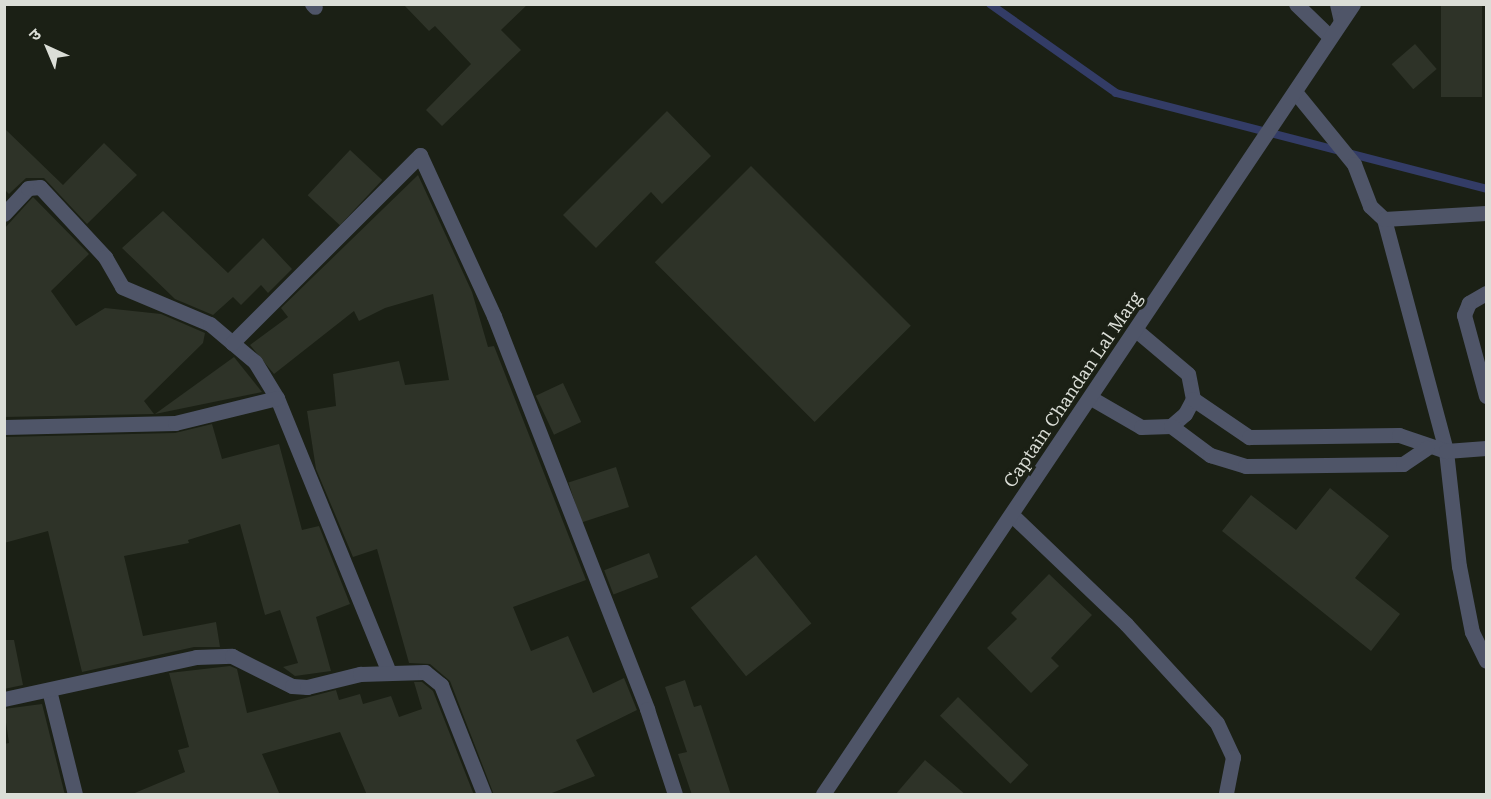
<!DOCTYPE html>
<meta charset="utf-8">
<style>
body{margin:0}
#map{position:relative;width:1491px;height:799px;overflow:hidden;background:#1b2015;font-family:"Roboto Serif","Noto Sans Devanagari",serif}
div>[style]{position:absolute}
.stream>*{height:8px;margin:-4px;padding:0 4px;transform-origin:4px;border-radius:4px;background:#333c66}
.building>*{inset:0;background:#2e3328;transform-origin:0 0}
.minor>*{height:15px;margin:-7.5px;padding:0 7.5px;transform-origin:7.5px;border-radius:7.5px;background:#4f5568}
.tertiary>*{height:15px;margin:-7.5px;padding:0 7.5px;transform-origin:7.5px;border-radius:7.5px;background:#4f5568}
span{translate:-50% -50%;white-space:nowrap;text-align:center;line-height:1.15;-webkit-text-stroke:6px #1b2015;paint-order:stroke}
.street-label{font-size:18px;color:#dbded7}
.frame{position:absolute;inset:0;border:6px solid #dbded7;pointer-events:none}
.north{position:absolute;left:18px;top:18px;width:60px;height:60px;-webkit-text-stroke:4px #1b2015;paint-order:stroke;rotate:316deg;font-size:16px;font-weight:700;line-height:24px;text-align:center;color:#dbded7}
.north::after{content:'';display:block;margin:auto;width:21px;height:27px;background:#dbded7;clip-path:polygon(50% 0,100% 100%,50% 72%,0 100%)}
</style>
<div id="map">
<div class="stream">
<i style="left:990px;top:4px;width:154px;rotate:35.2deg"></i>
<i style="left:1116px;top:93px;width:382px;rotate:14.5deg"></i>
</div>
<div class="building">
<i style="clip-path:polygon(403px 4px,528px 4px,501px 30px,521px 50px,442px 126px,426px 110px,471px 64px,435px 26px,429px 31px)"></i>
<i style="left:1441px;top:4px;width:41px;height:93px"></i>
<i style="left:1415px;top:44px;width:33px;height:31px;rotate:49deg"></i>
<i style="clip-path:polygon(667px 111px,711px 156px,662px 204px,651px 192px,596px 248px,563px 215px)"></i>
<i style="clip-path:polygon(4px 128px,63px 185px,104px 143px,137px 175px,87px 224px,44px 178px,26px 178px,9px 194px,4px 189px)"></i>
<i style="left:350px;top:150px;width:44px;height:62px;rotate:43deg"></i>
<i style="left:751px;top:166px;width:226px;height:136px;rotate:45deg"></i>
<i style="clip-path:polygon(418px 175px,472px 292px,488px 347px,494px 346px,586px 580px,513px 607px,531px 651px,568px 636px,593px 693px,624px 678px,637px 710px,576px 740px,595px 776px,547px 795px,494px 795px,450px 681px,430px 664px,409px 663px,377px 549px,353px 557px,316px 469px,307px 411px,336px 406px,333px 374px,399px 361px,405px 385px,449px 380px,433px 294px,385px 308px,359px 321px,354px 311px,274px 374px,250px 345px,288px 317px,281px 308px)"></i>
<i style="clip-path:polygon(33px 197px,89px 254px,51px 291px,76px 326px,105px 308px,161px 314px,205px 333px,203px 343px,144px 401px,154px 414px,4px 417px,4px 229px)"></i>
<i style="clip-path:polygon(163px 211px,228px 273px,263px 238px,292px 269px,268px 293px,261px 285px,241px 305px,233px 297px,213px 315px,175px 299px,122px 248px)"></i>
<i style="clip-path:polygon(234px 357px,262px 392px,155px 414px)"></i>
<i style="left:563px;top:383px;width:43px;height:30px;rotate:65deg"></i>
<i style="clip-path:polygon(212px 424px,222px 459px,279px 444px,302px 530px,319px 526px,350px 604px,316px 617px,331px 671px,295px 676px,283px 667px,298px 663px,280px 610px,265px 615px,240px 524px,188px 540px,189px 543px,124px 556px,143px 636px,216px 622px,220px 647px,194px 647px,82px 672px,48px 531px,4px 543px,4px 437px,175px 433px)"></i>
<i style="left:616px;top:467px;width:42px;height:50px;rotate:72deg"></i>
<i style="clip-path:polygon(1330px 488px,1389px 536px,1355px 578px,1400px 614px,1371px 651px,1222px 531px,1251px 495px,1296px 530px)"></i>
<i style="left:649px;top:553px;width:26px;height:48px;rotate:69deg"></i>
<i style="left:756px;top:555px;width:88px;height:84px;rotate:51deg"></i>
<i style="clip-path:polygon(1049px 574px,1092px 615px,1051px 658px,1059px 666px,1031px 693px,987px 648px,1017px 619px,1011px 613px)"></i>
<i style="clip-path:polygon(4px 640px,14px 640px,23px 685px,4px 689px)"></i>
<i style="clip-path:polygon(230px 666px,237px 669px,247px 713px,336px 690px,339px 700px,360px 694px,363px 704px,391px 696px,399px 717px,422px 709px,414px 682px,422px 682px,433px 691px,474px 795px,367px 795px,340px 732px,262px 754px,280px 795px,130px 795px,185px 772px,178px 750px,189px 747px,169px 673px)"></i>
<i style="clip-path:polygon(685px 680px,694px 707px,701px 705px,731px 795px,692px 795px,678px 754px,687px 752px,665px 687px)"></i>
<i style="left:958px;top:697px;width:98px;height:26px;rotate:44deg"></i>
<i style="clip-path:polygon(42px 704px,65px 795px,4px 795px,4px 744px,9px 743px,4px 709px)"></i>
<i style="clip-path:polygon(925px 760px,966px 795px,895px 795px)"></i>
</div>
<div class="minor">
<i style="left:312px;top:4px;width:4px;rotate:45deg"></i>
<i style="left:1296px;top:4px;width:47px;rotate:44.1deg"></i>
<i style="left:1337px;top:4px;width:17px;rotate:77deg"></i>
<i style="left:1296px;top:93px;width:92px;rotate:50.8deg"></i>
<i style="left:1354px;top:164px;width:45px;rotate:69.1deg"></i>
<i style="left:1370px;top:206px;width:19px;rotate:43deg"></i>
<i style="left:1384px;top:219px;width:240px;rotate:75deg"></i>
<i style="left:1446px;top:451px;width:116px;rotate:83.6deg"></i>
<i style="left:1459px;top:566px;width:67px;rotate:78.9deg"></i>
<i style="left:1472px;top:632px;width:32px;rotate:64deg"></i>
<i style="left:4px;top:214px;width:35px;rotate:-47deg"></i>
<i style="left:28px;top:188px;width:12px;rotate:-5deg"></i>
<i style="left:40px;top:187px;width:96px;rotate:47.1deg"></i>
<i style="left:105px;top:257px;width:34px;rotate:60deg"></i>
<i style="left:122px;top:287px;width:95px;rotate:22.8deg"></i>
<i style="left:210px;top:324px;width:59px;rotate:40.2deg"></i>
<i style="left:255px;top:362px;width:42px;rotate:58.6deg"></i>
<i style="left:277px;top:398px;width:294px;rotate:67.8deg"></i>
<i style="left:1384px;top:219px;width:102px;rotate:-3.4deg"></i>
<i style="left:1486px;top:293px;width:20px;rotate:150deg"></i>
<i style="left:1469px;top:303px;width:13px;rotate:113deg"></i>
<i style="left:1464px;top:315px;width:84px;rotate:74.8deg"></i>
<i style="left:232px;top:343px;width:266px;rotate:-45deg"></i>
<i style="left:420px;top:155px;width:177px;rotate:65.3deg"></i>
<i style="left:494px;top:316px;width:422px;rotate:68.7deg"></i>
<i style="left:647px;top:709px;width:89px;rotate:71.8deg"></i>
<i style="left:1091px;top:398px;width:58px;rotate:30.1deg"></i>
<i style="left:1141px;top:427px;width:30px;rotate:-2deg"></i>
<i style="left:1171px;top:426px;width:18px;rotate:-41deg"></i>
<i style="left:1185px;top:414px;width:17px;rotate:-62deg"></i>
<i style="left:1193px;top:399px;width:25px;rotate:-101deg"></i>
<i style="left:1188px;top:374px;width:67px;rotate:-139.9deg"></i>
<i style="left:1193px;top:399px;width:68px;rotate:34.2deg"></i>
<i style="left:1249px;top:437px;width:150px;rotate:-0.8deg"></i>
<i style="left:1399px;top:435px;width:50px;rotate:18.8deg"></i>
<i style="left:1446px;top:451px;width:40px;rotate:-4.3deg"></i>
<i style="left:1171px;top:426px;width:49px;rotate:36.6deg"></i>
<i style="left:1210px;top:455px;width:37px;rotate:17deg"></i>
<i style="left:1245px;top:466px;width:158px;rotate:-0.7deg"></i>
<i style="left:1403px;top:464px;width:29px;rotate:-34deg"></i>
<i style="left:4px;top:427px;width:171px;rotate:-1.3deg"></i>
<i style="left:175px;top:423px;width:105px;rotate:-13.8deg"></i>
<i style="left:1012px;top:515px;width:158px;rotate:43.7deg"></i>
<i style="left:1126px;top:624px;width:134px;rotate:47.4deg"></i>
<i style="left:1217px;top:723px;width:38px;rotate:65deg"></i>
<i style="left:1233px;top:757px;width:38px;rotate:101deg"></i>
<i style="left:49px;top:690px;width:107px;rotate:76deg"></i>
<i style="left:4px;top:699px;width:197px;rotate:-12.3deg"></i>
<i style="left:196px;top:657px;width:36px;rotate:-2deg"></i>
<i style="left:232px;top:656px;width:67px;rotate:26.6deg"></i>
<i style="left:292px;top:686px;width:15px;rotate:4deg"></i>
<i style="left:307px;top:687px;width:55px;rotate:-13.8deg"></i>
<i style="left:360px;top:674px;width:65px;rotate:-1.8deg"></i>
<i style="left:425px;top:672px;width:21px;rotate:39deg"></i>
<i style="left:441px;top:685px;width:117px;rotate:68.5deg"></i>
</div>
<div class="tertiary">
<i style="left:823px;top:794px;width:951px;rotate:-56.14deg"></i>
</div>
<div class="street-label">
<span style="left:1073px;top:390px;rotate:-56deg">Captain Chandan Lal Marg</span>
</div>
<div class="frame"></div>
<div class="north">उ</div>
</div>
